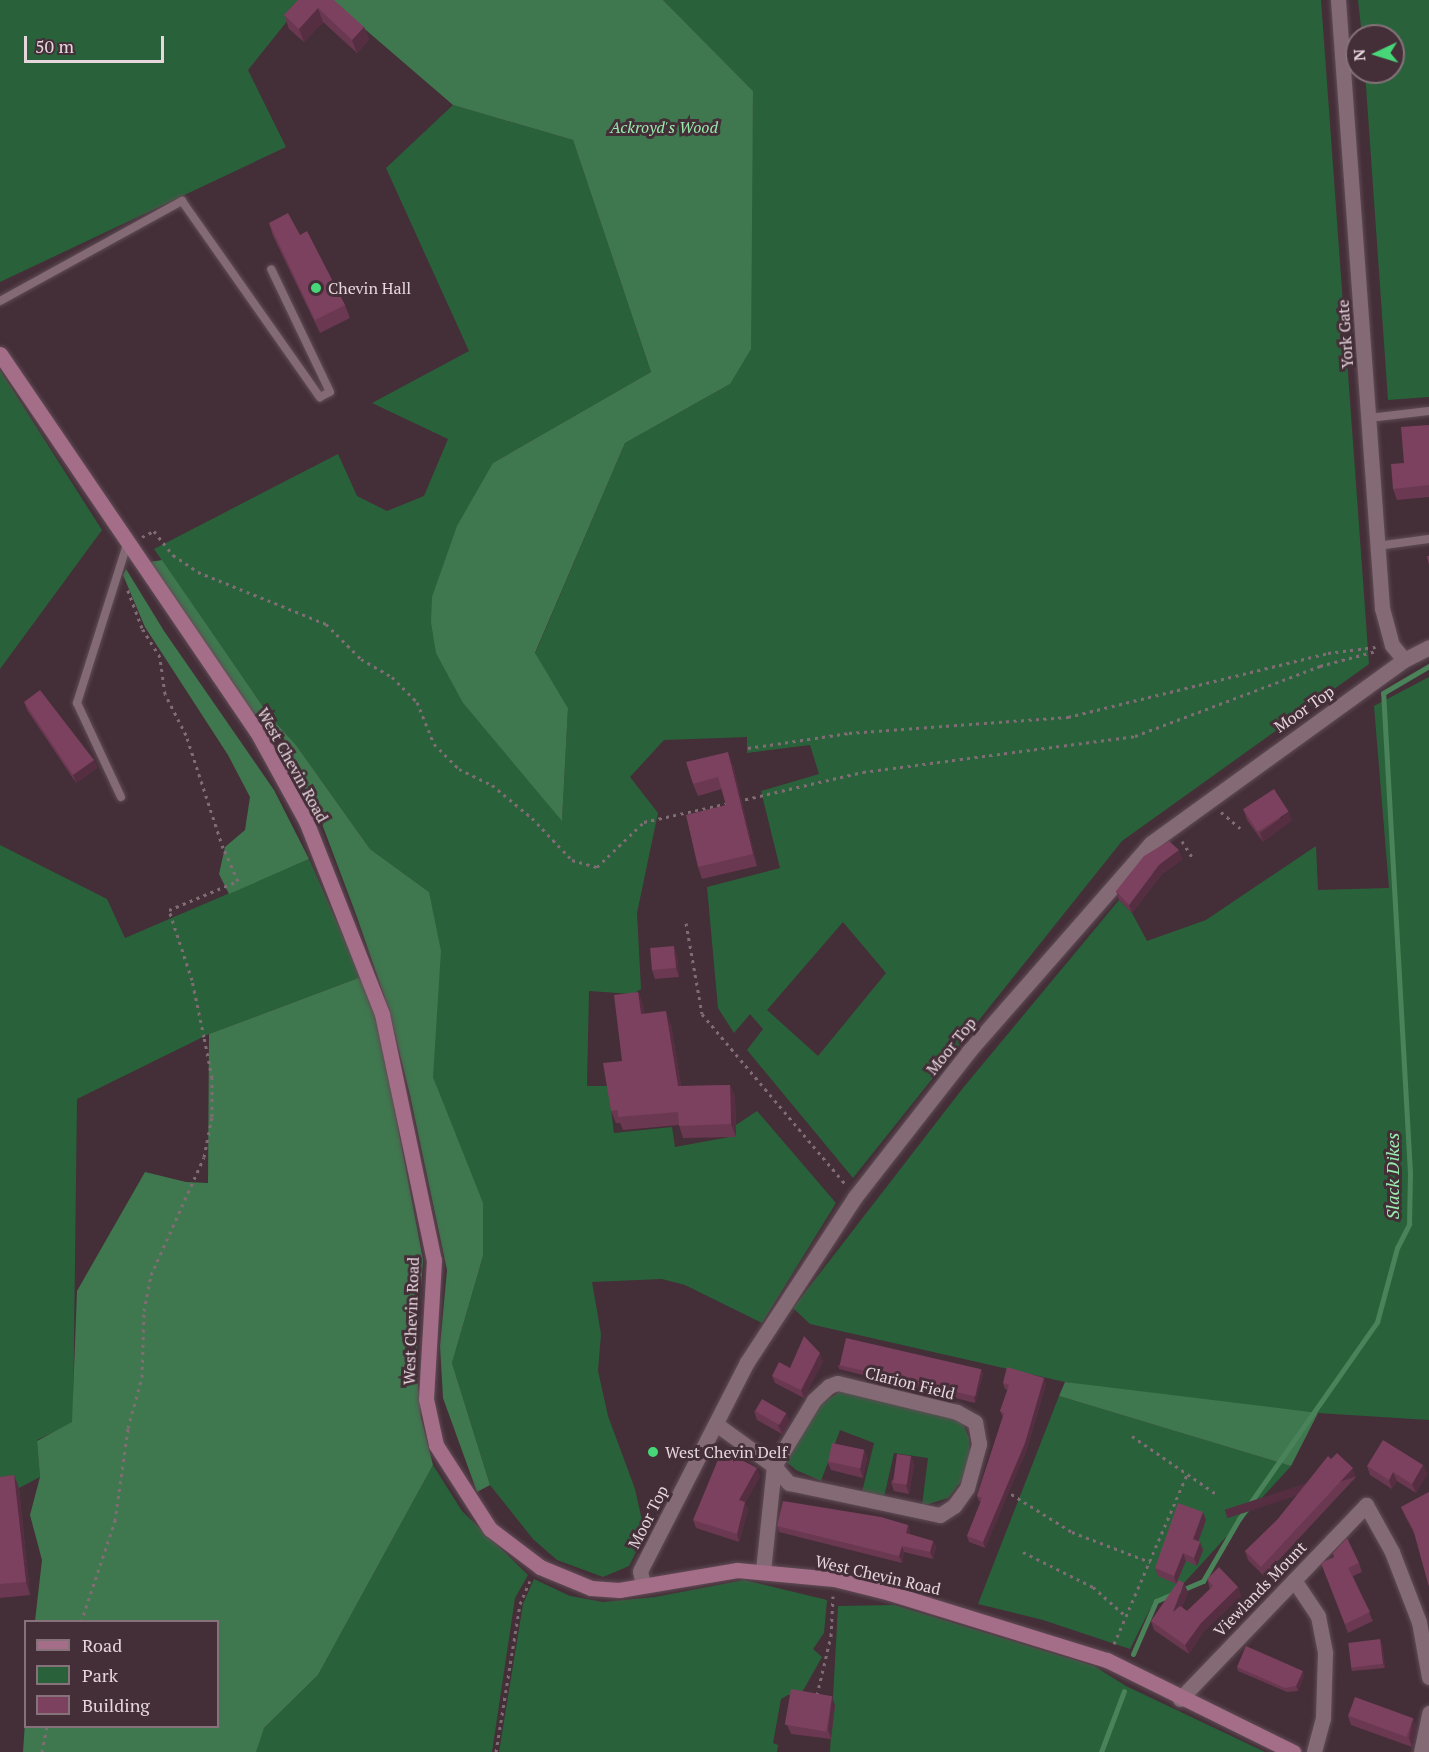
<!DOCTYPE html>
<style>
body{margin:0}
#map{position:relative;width:1429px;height:1752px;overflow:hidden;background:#442e38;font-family:"PT Serif",serif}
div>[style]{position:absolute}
.green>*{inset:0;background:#29623a}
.forest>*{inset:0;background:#3f784f}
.stream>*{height:5px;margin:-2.5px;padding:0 2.5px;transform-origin:2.5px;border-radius:2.5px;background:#4a8359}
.path>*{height:3px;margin-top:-1.5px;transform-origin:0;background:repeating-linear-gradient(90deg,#806c75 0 3px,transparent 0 7.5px)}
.roads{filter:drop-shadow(0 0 2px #5f4c55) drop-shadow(0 0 2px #5f4c55)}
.lane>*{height:8px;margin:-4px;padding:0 4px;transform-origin:4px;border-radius:4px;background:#846a75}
.street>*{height:15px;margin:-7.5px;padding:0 7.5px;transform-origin:7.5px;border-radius:7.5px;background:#846a75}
.secondary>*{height:15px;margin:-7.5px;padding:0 7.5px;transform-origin:7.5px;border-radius:7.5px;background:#a46e88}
.wall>*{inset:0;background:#6a3851}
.shaded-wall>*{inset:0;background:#562e42;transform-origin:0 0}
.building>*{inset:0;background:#7b415e;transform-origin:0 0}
.dots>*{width:16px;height:16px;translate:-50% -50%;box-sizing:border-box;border:3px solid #442e38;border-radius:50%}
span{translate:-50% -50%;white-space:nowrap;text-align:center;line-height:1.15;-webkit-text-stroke:6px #442e38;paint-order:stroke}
.park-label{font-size:16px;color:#98ebac;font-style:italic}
.poi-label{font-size:16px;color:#e6d7dd}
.left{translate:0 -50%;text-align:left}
.street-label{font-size:16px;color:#e6d7dd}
.water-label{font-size:18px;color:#9aedaf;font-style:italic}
.legend{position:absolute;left:24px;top:1620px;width:195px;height:108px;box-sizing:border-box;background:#442e38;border:2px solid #85727a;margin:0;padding:8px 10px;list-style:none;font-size:18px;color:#e6d7dd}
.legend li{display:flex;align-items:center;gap:12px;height:30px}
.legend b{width:30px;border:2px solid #85727a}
.north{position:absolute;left:1345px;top:24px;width:60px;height:60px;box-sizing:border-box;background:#442e38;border:2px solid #85727a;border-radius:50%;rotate:266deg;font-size:16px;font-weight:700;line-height:24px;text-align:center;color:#e6d7dd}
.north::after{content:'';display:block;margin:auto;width:21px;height:27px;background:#47d779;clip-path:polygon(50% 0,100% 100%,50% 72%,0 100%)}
.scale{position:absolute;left:24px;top:36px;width:140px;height:27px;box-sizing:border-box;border:3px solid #e6d7dd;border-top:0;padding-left:8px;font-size:18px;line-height:21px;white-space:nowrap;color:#e6d7dd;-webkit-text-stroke:4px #442e38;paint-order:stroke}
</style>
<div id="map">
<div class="green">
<i style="clip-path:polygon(0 0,304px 0,248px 70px,286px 147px,0 282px)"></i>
<i style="clip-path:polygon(evenodd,663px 0,1321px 0,1369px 664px,1122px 841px,853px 1178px,747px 1050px,763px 1029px,750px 1014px,734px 1033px,718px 1008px,707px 887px,780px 868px,761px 791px,819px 774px,810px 745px,747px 753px,747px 737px,664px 740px,630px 777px,658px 813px,637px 913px,641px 989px,633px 994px,589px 991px,587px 1086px,608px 1086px,614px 1133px,672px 1127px,675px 1147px,735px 1136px,736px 1125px,757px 1111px,836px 1203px,762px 1323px,685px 1285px,662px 1279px,592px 1282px,601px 1334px,598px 1371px,608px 1416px,635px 1489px,645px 1534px,629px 1566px,603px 1577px,557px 1560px,533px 1539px,490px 1485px,452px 1363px,483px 1256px,455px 1137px,433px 1077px,429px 892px,370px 849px,296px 745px,268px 714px,154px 549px,338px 454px,357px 496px,387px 511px,424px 496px,448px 439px,372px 403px,469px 351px,386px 168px,453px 105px,573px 140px,651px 372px,493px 463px,463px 703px,562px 820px,568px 708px,535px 654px,625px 443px,730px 384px,750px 227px,753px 91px,663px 0,843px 922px,886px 973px,818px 1056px,767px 1010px,843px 922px)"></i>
<i style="clip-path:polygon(1358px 0,1429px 0,1429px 397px,1388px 400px,1365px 72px,1393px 72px,1393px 36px,1362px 36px)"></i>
<i style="clip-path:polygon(0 370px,102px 530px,0 669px)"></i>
<i style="clip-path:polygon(1429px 677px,1429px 1420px,1240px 1408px,1065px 1382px,810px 1324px,793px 1308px,963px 1088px,1119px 900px,1132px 913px,1147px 941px,1206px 920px,1316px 846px,1318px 890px,1389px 888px,1374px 706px)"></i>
<i style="clip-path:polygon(0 845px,107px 899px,125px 938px,309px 859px,361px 977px,209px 1034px,77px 1099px,73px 1423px,37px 1440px,40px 1477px,19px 1488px,0 1491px)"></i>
<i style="clip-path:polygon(842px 1390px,962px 1421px,969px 1438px,970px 1455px,962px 1480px,948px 1498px,922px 1506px,928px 1458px,894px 1453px,884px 1497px,862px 1492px,874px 1443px,840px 1430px,821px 1481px,796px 1470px,783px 1459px,820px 1405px)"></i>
<i style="clip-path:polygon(1059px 1396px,1291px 1466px,1173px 1595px,1150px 1609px,1130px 1649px,1043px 1620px,978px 1604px)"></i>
<i style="clip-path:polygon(433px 1465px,462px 1511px,528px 1575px,515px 1598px,492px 1752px,255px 1752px,264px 1728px,318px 1675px)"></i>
<i style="clip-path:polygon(534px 1579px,570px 1596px,603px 1602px,655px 1597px,744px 1580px,827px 1600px,824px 1633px,813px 1649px,822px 1657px,800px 1696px,788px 1695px,781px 1699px,773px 1743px,778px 1745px,777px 1752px,499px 1752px,523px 1604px)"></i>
<i style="clip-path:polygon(894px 1605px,1094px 1666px,1126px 1686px,1265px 1752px,830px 1752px,838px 1606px)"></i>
</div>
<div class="forest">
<i style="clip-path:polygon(331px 0,663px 0,753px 91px,751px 349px,730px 384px,625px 443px,535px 653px,568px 708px,562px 821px,463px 703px,436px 653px,431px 622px,432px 597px,457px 526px,493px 463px,651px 372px,573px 140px,453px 105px)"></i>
<i style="clip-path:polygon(162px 560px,268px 714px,296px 745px,370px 849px,429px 892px,441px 951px,433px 1077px,483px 1203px,483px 1256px,452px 1363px,490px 1485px,477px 1492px,443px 1398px,440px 1346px,447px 1270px,410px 1095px,389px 1010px,357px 917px,313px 800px,150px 562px)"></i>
<i style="clip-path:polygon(126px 569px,164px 631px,274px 790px,309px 859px,229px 894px,219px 874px,225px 847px,245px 830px,250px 797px,228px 755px,145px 627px,123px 575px)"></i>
<i style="clip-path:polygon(361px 977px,378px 1022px,423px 1260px,416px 1362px,421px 1418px,433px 1465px,318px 1675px,264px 1728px,256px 1752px,23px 1752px,25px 1722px,26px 1726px,218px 1726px,218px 1622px,35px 1621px,42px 1560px,30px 1515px,40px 1477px,37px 1441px,72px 1422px,77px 1291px,145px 1172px,186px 1182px,208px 1183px,209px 1034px)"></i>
<i style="clip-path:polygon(1065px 1382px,1318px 1413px,1291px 1466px,1059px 1396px)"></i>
</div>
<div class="stream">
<i style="left:1133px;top:1654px;width:58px;rotate:-66.5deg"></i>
<i style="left:1156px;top:1601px;width:51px;rotate:-23.1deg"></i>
<i style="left:1203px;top:1581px;width:72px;rotate:-59.9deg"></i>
<i style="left:1239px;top:1519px;width:241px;rotate:-55deg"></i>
<i style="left:1377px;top:1322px;width:77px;rotate:-74.9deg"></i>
<i style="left:1397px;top:1248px;width:27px;rotate:-63deg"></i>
<i style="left:1409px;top:1224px;width:51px;rotate:-88.9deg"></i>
<i style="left:1410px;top:1173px;width:481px;rotate:-93.2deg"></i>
<i style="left:1383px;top:693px;width:53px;rotate:-30.4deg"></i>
<i style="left:1101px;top:1752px;width:65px;rotate:-69.3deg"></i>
</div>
<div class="path">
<i style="left:142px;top:537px;width:13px;rotate:-27deg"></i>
<i style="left:154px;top:531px;width:31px;rotate:52deg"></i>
<i style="left:173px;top:555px;width:30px;rotate:34deg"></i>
<i style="left:198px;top:572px;width:138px;rotate:22.1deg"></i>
<i style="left:326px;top:624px;width:49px;rotate:45deg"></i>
<i style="left:361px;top:659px;width:36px;rotate:30deg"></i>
<i style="left:392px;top:677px;width:35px;rotate:45deg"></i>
<i style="left:417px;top:702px;width:45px;rotate:68deg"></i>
<i style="left:434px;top:744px;width:35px;rotate:45deg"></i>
<i style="left:459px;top:769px;width:37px;rotate:26deg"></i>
<i style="left:492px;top:785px;width:52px;rotate:39.5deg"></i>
<i style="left:532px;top:818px;width:58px;rotate:46.4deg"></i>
<i style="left:572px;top:860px;width:26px;rotate:16deg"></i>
<i style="left:597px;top:867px;width:65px;rotate:-43.8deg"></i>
<i style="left:644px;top:822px;width:86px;rotate:-12.7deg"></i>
<i style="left:748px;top:748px;width:102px;rotate:-8.4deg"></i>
<i style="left:849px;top:733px;width:220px;rotate:-4.2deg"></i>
<i style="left:1068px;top:717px;width:268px;rotate:-13.8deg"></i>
<i style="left:1328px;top:653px;width:48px;rotate:-7.1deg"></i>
<i style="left:738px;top:801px;width:128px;rotate:-13.1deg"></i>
<i style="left:863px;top:772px;width:274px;rotate:-7.5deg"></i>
<i style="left:1135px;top:736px;width:198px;rotate:-20.7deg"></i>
<i style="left:1320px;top:666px;width:58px;rotate:-15deg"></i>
<i style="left:1221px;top:812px;width:25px;rotate:40deg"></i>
<i style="left:1182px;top:841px;width:19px;rotate:58deg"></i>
<i style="left:686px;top:923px;width:92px;rotate:80deg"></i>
<i style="left:702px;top:1014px;width:222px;rotate:49.9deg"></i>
<i style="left:1132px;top:1436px;width:104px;rotate:34.5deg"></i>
<i style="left:1005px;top:1490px;width:79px;rotate:32.1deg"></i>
<i style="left:1072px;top:1532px;width:84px;rotate:21deg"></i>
<i style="left:1023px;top:1552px;width:78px;rotate:26.6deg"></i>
<i style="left:1093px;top:1587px;width:45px;rotate:41.4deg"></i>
<i style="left:81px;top:1622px;width:107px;rotate:-71.4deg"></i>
<i style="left:115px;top:1521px;width:94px;rotate:-82deg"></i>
<i style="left:128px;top:1428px;width:53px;rotate:-74.6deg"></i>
<i style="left:142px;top:1377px;width:66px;rotate:-88.3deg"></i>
<i style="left:144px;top:1311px;width:37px;rotate:-79deg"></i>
<i style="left:151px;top:1275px;width:129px;rotate:-65.8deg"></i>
<i style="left:204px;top:1157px;width:41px;rotate:-78.7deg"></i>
<i style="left:212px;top:1117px;width:39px;rotate:-90deg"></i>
<i style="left:212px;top:1078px;width:42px;rotate:-101deg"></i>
<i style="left:204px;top:1037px;width:58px;rotate:-101.9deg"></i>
<i style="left:192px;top:980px;width:74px;rotate:-108.2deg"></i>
<i style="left:169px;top:910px;width:75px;rotate:-22.8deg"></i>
<i style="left:238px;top:881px;width:36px;rotate:-114deg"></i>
<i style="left:223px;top:848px;width:119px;rotate:-108.1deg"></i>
<i style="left:186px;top:735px;width:46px;rotate:-117.1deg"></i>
<i style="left:165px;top:694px;width:37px;rotate:-98deg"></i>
<i style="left:160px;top:657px;width:34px;rotate:-122deg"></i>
<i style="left:142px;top:628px;width:43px;rotate:-110.6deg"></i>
<i style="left:1114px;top:1644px;width:187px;rotate:-66.7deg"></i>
<i style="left:817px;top:1695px;width:61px;rotate:-76.7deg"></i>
<i style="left:831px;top:1636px;width:40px;rotate:-87.1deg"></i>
<i style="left:42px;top:1752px;width:26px;rotate:-79deg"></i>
<i style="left:496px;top:1752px;width:150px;rotate:-80.8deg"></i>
<i style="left:520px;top:1604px;width:25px;rotate:-67deg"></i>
</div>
<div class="roads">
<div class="lane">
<i style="left:0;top:301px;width:208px;rotate:-28.8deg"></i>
<i style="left:182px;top:201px;width:240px;rotate:54.9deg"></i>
<i style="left:320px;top:397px;width:11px;rotate:-27deg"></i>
<i style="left:330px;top:392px;width:136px;rotate:-115.6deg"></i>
<i style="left:1369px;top:418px;width:60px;rotate:-6.7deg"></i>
<i style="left:1377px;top:546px;width:52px;rotate:-7.7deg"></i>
<i style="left:121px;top:797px;width:104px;rotate:-115.1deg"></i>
<i style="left:77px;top:703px;width:167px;rotate:-72.5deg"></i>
</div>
<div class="street">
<i style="left:1338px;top:0;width:610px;rotate:85.86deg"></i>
<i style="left:1382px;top:608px;width:38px;rotate:75deg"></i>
<i style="left:1392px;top:645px;width:19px;rotate:51deg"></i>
<i style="left:716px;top:1424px;width:72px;rotate:35.9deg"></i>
<i style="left:774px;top:1466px;width:23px;rotate:49deg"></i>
<i style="left:789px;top:1483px;width:154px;rotate:12deg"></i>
<i style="left:940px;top:1515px;width:17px;rotate:-33deg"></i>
<i style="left:954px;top:1506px;width:22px;rotate:-54deg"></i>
<i style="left:967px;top:1488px;width:46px;rotate:-74.7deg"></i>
<i style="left:979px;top:1444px;width:22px;rotate:-100deg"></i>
<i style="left:975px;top:1422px;width:21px;rotate:-151deg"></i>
<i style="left:957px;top:1412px;width:123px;rotate:-166.4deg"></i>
<i style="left:837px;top:1383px;width:9px;rotate:159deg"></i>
<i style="left:829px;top:1386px;width:21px;rotate:137deg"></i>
<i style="left:814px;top:1400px;width:77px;rotate:121.2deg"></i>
<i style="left:774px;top:1466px;width:106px;rotate:96deg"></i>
<i style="left:1294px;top:1580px;width:43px;rotate:56.3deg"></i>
<i style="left:1318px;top:1616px;width:38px;rotate:79deg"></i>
<i style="left:1325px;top:1653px;width:65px;rotate:91.8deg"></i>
<i style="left:1323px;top:1718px;width:35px;rotate:105deg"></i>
<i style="left:643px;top:1585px;width:14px;rotate:-102deg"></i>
<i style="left:640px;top:1571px;width:235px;rotate:-62.9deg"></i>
<i style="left:747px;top:1362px;width:197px;rotate:-56.8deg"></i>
<i style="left:855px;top:1197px;width:185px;rotate:-52deg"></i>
<i style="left:969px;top:1051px;width:276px;rotate:-48.8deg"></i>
<i style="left:1151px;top:843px;width:312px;rotate:-35.9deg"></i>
<i style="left:1404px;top:660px;width:28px;rotate:-27deg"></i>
<i style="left:1180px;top:1699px;width:269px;rotate:-46.2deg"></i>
<i style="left:1366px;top:1505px;width:54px;rotate:61deg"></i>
<i style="left:1392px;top:1552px;width:75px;rotate:68.9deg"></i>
<i style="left:1419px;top:1622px;width:56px;rotate:79.7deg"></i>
<i style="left:1421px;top:1752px;width:40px;rotate:-78deg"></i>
</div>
<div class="secondary">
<i style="left:0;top:354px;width:457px;rotate:55.8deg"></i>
<i style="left:257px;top:732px;width:102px;rotate:61.2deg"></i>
<i style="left:306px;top:821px;width:207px;rotate:68.5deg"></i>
<i style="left:382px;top:1014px;width:251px;rotate:78.1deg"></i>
<i style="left:434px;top:1260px;width:139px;rotate:93.3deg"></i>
<i style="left:426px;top:1399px;width:47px;rotate:77.7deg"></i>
<i style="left:436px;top:1445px;width:100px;rotate:57.3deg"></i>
<i style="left:490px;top:1529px;width:63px;rotate:37.2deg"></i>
<i style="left:540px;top:1567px;width:55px;rotate:22.4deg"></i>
<i style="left:591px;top:1588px;width:28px;rotate:4deg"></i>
<i style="left:619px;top:1590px;width:120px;rotate:-9.6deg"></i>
<i style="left:737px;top:1570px;width:97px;rotate:5.3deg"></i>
<i style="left:834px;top:1579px;width:58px;rotate:14deg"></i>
<i style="left:890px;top:1593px;width:227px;rotate:17.2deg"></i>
<i style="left:1107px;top:1660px;width:208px;rotate:26.3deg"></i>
</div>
</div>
<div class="wall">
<i style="clip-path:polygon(298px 0,364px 27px,369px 40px,357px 53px,323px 22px,304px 42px,289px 29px,284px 15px)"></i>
<i style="clip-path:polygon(269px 223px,300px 235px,345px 305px,350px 318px,320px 333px,273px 236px)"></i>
<i style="clip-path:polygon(1429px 425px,1429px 497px,1397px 500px,1393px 489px,1404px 463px)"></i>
<i style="clip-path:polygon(24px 702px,94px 760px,97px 768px,76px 783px,27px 710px)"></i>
<i style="clip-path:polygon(733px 765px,757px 866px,702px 879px,698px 867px,726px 805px,722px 789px,698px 796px,693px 784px)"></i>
<i style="clip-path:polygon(1244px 811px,1292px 820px,1263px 842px,1247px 820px)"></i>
<i style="clip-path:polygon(1183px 859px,1162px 874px,1132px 913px,1119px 900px,1116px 891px)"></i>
<i style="clip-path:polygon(677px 955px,679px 977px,655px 979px,652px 970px)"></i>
<i style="clip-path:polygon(638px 992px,643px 1005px,644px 1014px,671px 1024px,681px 1086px,730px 1085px,735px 1097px,736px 1137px,683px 1138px,679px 1125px,623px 1130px,620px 1123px,616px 1123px,611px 1111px)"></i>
<i style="clip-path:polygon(823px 1361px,804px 1398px,775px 1383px,772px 1376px,790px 1368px)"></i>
<i style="clip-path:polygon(838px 1365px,981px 1370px,983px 1374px,975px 1403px,839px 1369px)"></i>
<i style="clip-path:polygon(1003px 1383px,1046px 1384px,1027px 1449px,985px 1548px,969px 1542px,967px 1536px,981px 1502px,979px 1501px,977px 1496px,1003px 1417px,1000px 1411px,1008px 1390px,1005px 1389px)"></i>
<i style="clip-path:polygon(754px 1411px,786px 1413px,789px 1422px,782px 1434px,757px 1420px)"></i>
<i style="clip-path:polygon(864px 1450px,867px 1459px,863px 1478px,831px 1470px,827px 1461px)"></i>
<i style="clip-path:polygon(911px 1456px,914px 1465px,909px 1494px,894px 1491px,891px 1482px)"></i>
<i style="clip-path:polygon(1331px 1459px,1356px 1477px,1264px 1576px,1248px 1560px,1245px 1551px,1277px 1520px)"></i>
<i style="clip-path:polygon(1423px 1465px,1427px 1474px,1416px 1493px,1397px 1481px,1392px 1489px,1370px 1475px,1367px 1466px)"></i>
<i style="clip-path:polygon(14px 1475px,19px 1488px,30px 1595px,0 1598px,0 1477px)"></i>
<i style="clip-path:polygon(760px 1476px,745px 1503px,748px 1510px,739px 1542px,696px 1528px,693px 1520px)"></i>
<i style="clip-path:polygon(1429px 1492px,1415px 1535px,1405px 1516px,1401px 1507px)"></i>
<i style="clip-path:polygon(1206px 1520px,1198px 1541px,1203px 1550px,1197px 1566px,1186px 1561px,1176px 1584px,1158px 1576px,1155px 1568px)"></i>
<i style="clip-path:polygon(908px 1525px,910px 1531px,909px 1534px,933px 1541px,936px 1547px,933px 1559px,904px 1552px,902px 1563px,779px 1532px,777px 1526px)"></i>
<i style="clip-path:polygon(1321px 1563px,1359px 1563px,1362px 1572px,1353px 1576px,1373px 1621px,1348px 1633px)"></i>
<i style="clip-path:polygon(1207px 1579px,1238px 1587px,1241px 1596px,1204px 1631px,1189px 1654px,1154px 1630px,1151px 1621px,1188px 1592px,1182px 1607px,1187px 1611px,1210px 1589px)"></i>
<i style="clip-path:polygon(1380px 1639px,1382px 1644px,1385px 1668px,1352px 1671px,1351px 1667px)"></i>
<i style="clip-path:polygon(1237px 1667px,1304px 1675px,1298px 1691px,1287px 1692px,1238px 1671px)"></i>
<i style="clip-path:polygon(835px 1705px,831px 1739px,791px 1734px,787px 1725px)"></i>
<i style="clip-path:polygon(1348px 1716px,1413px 1718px,1416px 1727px,1412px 1747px,1351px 1725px)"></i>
</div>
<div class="shaded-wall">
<i style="clip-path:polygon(318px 8px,323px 22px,304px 42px,299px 29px)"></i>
<i style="clip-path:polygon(364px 27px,369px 40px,357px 53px,352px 40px)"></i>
<i style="clip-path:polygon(728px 752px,733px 765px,757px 866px,753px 854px)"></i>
<i style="clip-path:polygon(94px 760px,97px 768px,76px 783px,73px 775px)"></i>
<i style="clip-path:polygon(1289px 812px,1292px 820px,1263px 842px,1260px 833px)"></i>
<i style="clip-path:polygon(1179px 850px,1183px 859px,1162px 874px,1132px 913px,1129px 905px,1159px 865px)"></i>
<i style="clip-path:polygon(674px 946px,677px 955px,679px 977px,676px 968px)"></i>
<i style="clip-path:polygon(638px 992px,643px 1005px,646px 1027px,641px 1014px)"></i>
<i style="clip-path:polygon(666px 1011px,671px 1024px,683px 1099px,678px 1086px)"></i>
<i style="clip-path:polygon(730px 1085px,735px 1097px,736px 1137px,731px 1124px)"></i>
<i style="clip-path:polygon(820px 1353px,823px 1361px,804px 1398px,801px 1390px)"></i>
<i style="clip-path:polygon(981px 1370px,983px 1374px,975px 1403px,974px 1398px)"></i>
<i style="clip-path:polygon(1044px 1378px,1046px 1384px,1027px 1449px,985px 1548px,983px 1542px)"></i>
<i style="clip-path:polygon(786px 1413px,789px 1422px,782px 1434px,778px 1425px)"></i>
<i style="clip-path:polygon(864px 1450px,867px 1459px,863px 1478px,860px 1469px)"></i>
<i style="clip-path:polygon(911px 1456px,914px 1465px,909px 1494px,906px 1485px)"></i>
<i style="clip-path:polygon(1423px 1465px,1427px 1474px,1416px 1493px,1412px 1484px)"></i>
<i style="clip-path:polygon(757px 1468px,760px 1476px,745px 1503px,748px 1510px,739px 1542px,737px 1534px,739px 1500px)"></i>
<i style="left:1353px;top:1468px;width:9px;height:135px;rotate:72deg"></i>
<i style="clip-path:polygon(1393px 1472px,1397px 1481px,1392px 1489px,1389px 1480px)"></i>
<i style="clip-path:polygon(14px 1475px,19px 1488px,30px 1595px,26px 1582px)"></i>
<i style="clip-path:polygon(1203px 1512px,1206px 1520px,1196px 1548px,1193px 1539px)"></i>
<i style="clip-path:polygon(908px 1525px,910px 1531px,908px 1539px,906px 1533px)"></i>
<i style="clip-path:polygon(933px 1541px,936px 1547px,933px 1559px,930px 1552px)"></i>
<i style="clip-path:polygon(1200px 1542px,1203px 1550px,1197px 1566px,1194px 1558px)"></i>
<i style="clip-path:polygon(902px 1546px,904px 1552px,902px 1563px,899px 1556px)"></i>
<i style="clip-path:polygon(1183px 1553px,1186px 1561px,1176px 1584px,1174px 1576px)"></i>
<i style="clip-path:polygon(1184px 1583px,1188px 1592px,1177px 1621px,1173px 1612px)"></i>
<i style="clip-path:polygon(1238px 1587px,1241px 1596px,1204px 1631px,1189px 1654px,1185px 1645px,1201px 1623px)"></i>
<i style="clip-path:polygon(1380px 1639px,1382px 1644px,1385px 1668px,1383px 1664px)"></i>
<i style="clip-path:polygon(1303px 1671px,1304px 1675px,1298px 1691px,1296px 1686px)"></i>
<i style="clip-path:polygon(832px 1696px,835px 1705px,831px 1739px,828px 1730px)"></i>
<i style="clip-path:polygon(1413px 1718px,1416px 1727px,1412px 1747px,1409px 1738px)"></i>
</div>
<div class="building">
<i style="clip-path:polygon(298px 0,334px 0,364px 27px,352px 40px,318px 8px,299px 29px,284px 15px)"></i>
<i style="clip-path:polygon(288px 213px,300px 235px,307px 231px,345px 305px,315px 320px,269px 223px)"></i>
<i style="clip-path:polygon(1429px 425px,1429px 485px,1393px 489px,1391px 464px,1404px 463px,1401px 427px)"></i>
<i style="clip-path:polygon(1427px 556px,1429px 556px,1429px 565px)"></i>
<i style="clip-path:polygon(40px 690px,94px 760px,73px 775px,24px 702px)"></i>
<i style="clip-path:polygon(728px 752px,753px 854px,698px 867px,686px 815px,726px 805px,718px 777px,693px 784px,686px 762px)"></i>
<i style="left:1274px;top:789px;width:27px;height:37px;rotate:57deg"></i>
<i style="clip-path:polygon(1169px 841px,1179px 850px,1159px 865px,1129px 905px,1116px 891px,1144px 856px)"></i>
<i style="left:674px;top:946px;width:22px;height:24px;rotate:85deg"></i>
<i style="clip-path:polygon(638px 992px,641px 1014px,666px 1011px,678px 1086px,730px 1085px,731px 1124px,679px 1126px,678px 1112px,618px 1117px,618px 1110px,611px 1111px,603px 1063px,622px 1061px,614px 995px)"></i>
<i style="clip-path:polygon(804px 1336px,820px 1353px,801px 1390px,772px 1376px,779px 1362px,790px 1368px)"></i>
<i style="left:846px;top:1338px;width:139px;height:28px;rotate:13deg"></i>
<i style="clip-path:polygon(1007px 1367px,1044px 1378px,1025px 1443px,983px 1542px,967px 1536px,982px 1498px,977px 1496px,1004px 1413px,1000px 1411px,1009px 1385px,1003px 1383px)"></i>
<i style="left:762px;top:1399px;width:28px;height:14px;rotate:30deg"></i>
<i style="clip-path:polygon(1383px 1440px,1423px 1465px,1412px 1484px,1393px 1472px,1389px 1480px,1367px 1466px)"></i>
<i style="left:832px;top:1443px;width:33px;height:19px;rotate:12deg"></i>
<i style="clip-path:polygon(722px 1450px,757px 1468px,739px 1500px,745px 1502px,737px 1534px,693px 1520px)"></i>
<i style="clip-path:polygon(1337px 1453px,1353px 1468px,1261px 1567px,1245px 1551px,1277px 1520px,1328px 1456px,1331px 1459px)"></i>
<i style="left:897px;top:1454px;width:14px;height:29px;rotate:8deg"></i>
<i style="clip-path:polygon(14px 1475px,26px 1582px,0 1584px,0 1477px)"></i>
<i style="clip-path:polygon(1429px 1492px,1429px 1587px,1413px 1529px,1401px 1507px)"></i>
<i style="clip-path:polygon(783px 1501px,881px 1517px,908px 1525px,906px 1533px,933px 1541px,930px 1552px,902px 1546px,899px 1556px,777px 1526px)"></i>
<i style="clip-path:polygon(1178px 1503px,1203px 1512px,1193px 1539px,1200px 1542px,1194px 1558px,1183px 1553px,1174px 1576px,1155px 1568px)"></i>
<i style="clip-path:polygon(1347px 1538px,1359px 1563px,1348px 1568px,1370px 1612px,1345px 1624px,1321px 1563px,1334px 1557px,1333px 1553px)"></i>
<i style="clip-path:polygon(1219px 1567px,1238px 1587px,1201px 1623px,1185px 1645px,1151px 1621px,1179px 1580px,1184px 1583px,1173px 1612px,1180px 1606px,1187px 1611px,1213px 1586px,1207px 1579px)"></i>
<i style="left:1380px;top:1639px;width:25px;height:32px;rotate:83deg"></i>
<i style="clip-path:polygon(1246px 1646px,1303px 1671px,1296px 1686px,1285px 1688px,1237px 1667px)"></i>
<i style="left:791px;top:1689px;width:42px;height:36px;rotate:10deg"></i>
<i style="left:1355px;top:1697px;width:62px;height:20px;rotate:20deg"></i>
</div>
<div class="dots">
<i style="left:316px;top:288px;background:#47d779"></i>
<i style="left:653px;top:1452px;background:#47d779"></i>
</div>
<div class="park-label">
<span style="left:664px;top:127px">Ackroyd's Wood</span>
</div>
<div class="poi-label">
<span class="left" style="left:328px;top:288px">Chevin Hall</span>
<span class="left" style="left:665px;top:1452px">West Chevin Delf</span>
</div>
<div class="street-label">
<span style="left:1345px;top:334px;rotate:-94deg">York Gate</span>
<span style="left:1304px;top:709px;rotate:-35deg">Moor Top</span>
<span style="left:293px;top:765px;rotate:61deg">West Chevin Road</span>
<span style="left:951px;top:1046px;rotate:-51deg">Moor Top</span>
<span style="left:411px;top:1321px;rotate:-88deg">West Chevin Road</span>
<span style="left:910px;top:1383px;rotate:14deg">Clarion Field</span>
<span style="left:648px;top:1517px;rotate:-63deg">Moor Top</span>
<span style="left:878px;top:1575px;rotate:13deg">West Chevin Road</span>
<span style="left:1260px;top:1589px;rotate:-46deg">Viewlands Mount</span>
</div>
<div class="water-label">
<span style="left:1392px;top:1176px;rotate:-90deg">Slack Dikes</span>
</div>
<ul class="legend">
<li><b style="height:8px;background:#a46e88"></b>Road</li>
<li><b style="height:16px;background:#29623a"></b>Park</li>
<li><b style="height:16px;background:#7b415e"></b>Building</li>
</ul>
<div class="north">N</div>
<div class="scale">50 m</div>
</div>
